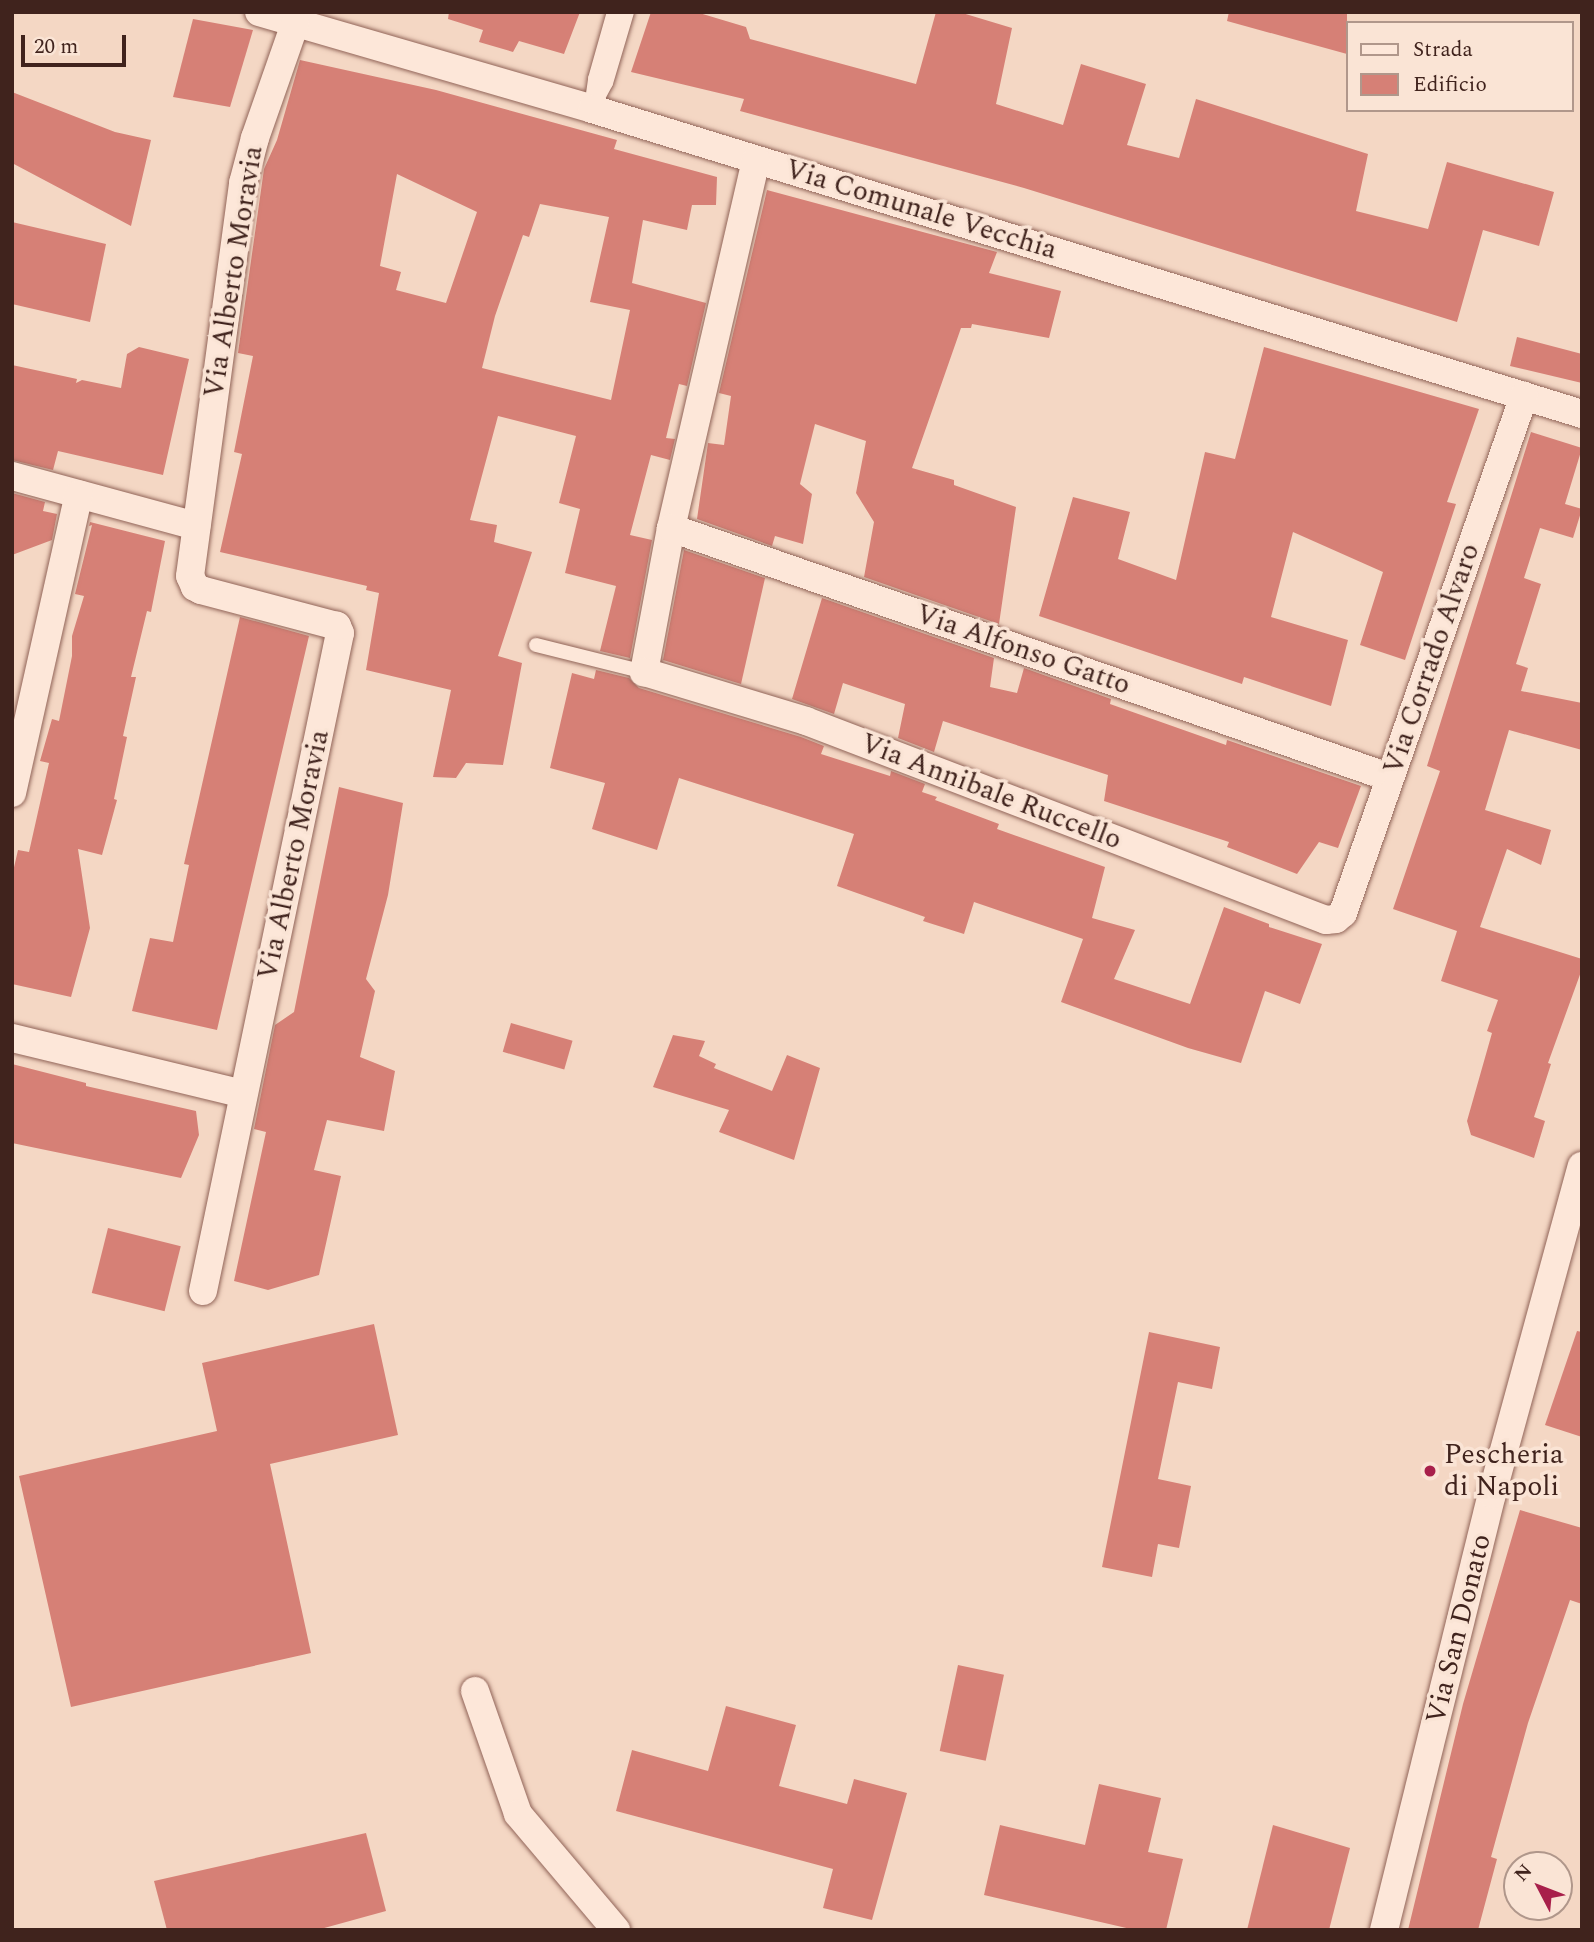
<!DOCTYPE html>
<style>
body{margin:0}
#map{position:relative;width:1594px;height:1942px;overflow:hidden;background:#f4d7c4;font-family:Spectral,serif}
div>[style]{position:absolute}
.building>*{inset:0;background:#d68076;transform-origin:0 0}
.roads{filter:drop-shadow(0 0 2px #916458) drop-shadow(0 0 2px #916458)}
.service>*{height:14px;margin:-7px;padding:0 7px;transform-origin:7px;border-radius:7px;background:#fde7d9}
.minor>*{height:28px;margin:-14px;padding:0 14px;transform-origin:14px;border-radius:14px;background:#fde7d9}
.dots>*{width:19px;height:19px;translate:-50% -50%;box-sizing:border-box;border:4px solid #fae4d5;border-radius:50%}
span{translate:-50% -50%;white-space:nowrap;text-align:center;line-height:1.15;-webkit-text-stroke:7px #fae4d5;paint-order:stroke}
.street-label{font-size:28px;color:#40231d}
.poi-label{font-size:28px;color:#40231d}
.left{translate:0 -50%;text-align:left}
.frame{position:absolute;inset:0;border:14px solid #40231d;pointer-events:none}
.legend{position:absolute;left:1346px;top:21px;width:228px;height:91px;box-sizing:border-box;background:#fae4d5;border:2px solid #b0978b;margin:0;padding:9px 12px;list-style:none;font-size:21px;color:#40231d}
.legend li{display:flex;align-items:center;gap:14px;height:35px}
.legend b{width:35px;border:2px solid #b0978b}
.north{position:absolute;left:1503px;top:1851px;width:70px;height:70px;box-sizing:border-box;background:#fae4d5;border:2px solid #b0978b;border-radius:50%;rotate:312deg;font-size:19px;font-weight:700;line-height:28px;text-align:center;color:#40231d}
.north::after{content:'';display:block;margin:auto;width:24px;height:32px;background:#a8204b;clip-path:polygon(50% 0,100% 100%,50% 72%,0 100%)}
.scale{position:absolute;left:21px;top:35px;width:105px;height:32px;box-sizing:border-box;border:4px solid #40231d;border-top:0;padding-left:9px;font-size:21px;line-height:24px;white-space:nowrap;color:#40231d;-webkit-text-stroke:5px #fae4d5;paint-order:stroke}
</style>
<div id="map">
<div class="building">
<i style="clip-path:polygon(449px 12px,580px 12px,564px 54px,519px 41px,513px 52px,479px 42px,483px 30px,448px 19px)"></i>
<i style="clip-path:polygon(651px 12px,696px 12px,746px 27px,750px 39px,916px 84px,936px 12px,959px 12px,1012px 28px,996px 104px,1063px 125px,1081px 64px,1146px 84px,1127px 145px,1179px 158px,1196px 99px,1368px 154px,1356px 211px,1428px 229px,1447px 162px,1554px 192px,1539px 246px,1483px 230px,1457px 322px,1024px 188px,740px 111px,744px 99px,631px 72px)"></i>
<i style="clip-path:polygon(1229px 12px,1347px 12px,1347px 54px,1227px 21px)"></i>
<i style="clip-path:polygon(193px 19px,253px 30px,230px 107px,173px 97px)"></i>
<i style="clip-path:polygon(evenodd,300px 60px,436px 90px,617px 140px,614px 149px,717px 177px,716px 205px,692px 205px,687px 230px,643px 220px,632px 283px,706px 303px,687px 386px,679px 384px,666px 438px,675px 439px,670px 460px,651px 455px,630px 535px,652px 540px,630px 658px,600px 651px,616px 586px,565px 573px,580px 509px,559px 503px,576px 436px,498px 416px,470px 520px,497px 525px,494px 542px,532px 552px,498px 656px,522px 663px,503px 765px,466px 763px,456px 778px,433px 777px,451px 690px,366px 670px,379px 593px,366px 590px,367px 586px,220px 552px,242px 454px,234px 452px,253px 356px,238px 353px,264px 169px,277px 140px,300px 60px,397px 174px,477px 212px,446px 303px,396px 290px,401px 272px,380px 266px,397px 174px,300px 60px,540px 204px,609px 217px,590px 302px,630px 310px,611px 400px,482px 368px,495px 316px,523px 235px,529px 237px,540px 204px)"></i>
<i style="clip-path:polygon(12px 92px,115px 132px,151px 140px,131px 226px,12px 163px)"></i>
<i style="clip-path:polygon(767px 190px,997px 252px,989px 273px,1061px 291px,1049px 338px,972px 324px,971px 328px,961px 328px,912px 468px,954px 480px,954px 485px,1016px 507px,999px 624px,864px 577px,874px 522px,856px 493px,866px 441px,815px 424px,800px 484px,812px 494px,803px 544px,775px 536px,772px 546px,697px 519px,708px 443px,724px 445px,731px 396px,719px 393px)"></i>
<i style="clip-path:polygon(12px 222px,106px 244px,90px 322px,12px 304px)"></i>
<i style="clip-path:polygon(1517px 337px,1582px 354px,1582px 383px,1510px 366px)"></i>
<i style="clip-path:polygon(139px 347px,189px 359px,163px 475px,58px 451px,53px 470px,12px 460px,12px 365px,77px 379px,76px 383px,82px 380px,121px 388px,127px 354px)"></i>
<i style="clip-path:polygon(1264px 347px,1479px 409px,1447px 502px,1456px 504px,1405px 660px,1360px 645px,1383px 572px,1293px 532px,1271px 617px,1348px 640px,1331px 706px,1244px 677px,1242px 684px,1039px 616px,1073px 497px,1130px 512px,1118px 559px,1176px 580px,1205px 452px,1235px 459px)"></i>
<i style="clip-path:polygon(1531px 432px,1582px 448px,1565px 504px,1582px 509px,1573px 538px,1540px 528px,1524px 578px,1541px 584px,1516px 664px,1528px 668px,1521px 691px,1582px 703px,1582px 750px,1509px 730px,1485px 810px,1551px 830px,1541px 865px,1507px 849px,1480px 927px,1582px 959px,1582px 969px,1548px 1063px,1551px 1064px,1534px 1117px,1545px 1121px,1534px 1158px,1471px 1135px,1467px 1121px,1492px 1033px,1487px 1031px,1498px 1000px,1441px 981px,1457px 931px,1393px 909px,1440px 771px,1427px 766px)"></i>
<i style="clip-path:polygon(12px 493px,45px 502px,43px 511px,57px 514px,52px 540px,12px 555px)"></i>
<i style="clip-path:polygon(90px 522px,165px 541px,151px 612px,147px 611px,131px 677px,136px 677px,123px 736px,127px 737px,114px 799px,117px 800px,102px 855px,78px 849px,90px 928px,71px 997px,12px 984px,12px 876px,18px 850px,29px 852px,49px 763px,40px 761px,52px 719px,59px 721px,72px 656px,72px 636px,84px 596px,75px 594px,92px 525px,89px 526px)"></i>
<i style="clip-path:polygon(684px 550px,765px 578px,741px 684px,663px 660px)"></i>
<i style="clip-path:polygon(822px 598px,994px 658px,990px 687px,1017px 693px,1024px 668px,1111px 699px,1110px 704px,1226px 745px,1227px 740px,1361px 786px,1338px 848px,1319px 842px,1297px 874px,1227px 847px,1229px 842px,1104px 801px,1108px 775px,943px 721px,934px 752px,898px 738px,905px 704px,843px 683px,834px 714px,792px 699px)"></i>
<i style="clip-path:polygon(240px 617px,309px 636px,217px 1030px,132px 1011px,150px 938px,173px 942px,189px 865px,184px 864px)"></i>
<i style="clip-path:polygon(596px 670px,629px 678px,639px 688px,801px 737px,824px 746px,821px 754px,890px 776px,891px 771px,925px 784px,922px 792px,937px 797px,935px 800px,999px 824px,997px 829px,1105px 867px,1092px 918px,1135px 930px,1114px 979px,1190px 1004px,1224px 907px,1269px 924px,1269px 927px,1322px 944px,1300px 1004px,1265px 991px,1241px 1063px,1188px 1048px,1061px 1002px,1083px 939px,974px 902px,964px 934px,923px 921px,925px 917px,837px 886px,854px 834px,679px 778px,657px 850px,592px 829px,605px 783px,550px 768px,572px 673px,594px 679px)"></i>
<i style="clip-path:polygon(339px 787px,403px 803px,388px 895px,366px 979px,375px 991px,360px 1057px,395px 1071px,384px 1131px,327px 1120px,314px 1170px,341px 1176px,319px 1275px,268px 1290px,234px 1281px,266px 1132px,254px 1129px,275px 1025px,294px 1012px)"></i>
<i style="left:511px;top:1023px;width:64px;height:30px;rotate:16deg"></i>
<i style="clip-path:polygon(673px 1035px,705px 1041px,699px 1056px,716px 1064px,714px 1068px,772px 1091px,787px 1055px,820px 1068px,794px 1160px,719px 1132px,729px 1110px,653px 1087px)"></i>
<i style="clip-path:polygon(12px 1064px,86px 1083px,86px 1086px,196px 1111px,199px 1135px,181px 1178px,12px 1143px)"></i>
<i style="left:108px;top:1228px;width:75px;height:67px;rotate:14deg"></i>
<i style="clip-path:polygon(374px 1324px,398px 1435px,270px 1464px,311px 1653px,71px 1707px,19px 1476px,217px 1431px,202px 1363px)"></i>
<i style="clip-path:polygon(1577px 1331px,1582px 1332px,1582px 1437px,1545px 1425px)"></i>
<i style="clip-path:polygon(1149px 1332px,1220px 1347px,1212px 1389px,1178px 1382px,1158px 1479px,1191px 1486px,1179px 1548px,1158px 1544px,1152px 1577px,1102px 1567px)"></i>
<i style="clip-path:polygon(1520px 1510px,1582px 1528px,1582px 1604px,1570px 1600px,1528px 1723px,1491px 1857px,1497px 1859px,1478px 1930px,1408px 1930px,1463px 1704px)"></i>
<i style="left:958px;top:1665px;width:47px;height:88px;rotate:12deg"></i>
<i style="clip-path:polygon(726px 1706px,796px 1725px,779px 1786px,847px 1804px,854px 1779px,907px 1793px,872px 1920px,823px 1908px,833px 1869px,616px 1811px,632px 1750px,708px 1771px)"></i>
<i style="clip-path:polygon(1099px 1784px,1161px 1798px,1148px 1852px,1183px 1859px,1166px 1930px,1135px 1930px,984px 1895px,1000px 1825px,1085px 1845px)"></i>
<i style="clip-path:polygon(1273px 1825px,1350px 1848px,1329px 1930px,1247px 1930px)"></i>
<i style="clip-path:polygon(366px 1833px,386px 1911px,317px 1930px,167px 1930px,154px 1881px)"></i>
</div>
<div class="roads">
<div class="service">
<i style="left:592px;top:101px;width:22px;rotate:-82deg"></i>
<i style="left:595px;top:79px;width:70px;rotate:-74.2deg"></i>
<i style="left:592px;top:109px;width:30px;rotate:-62deg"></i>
<i style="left:606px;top:83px;width:74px;rotate:-73.5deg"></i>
<i style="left:536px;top:645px;width:111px;rotate:14deg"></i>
</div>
<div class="minor">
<i style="left:259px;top:12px;width:347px;rotate:16.2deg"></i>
<i style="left:592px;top:109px;width:1036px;rotate:17.12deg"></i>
<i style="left:756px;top:160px;width:378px;rotate:103deg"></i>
<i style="left:671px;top:528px;width:147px;rotate:100.6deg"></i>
<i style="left:644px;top:672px;width:169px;rotate:16.8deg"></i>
<i style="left:806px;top:721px;width:557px;rotate:20.94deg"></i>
<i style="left:1326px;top:920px;width:10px;rotate:-6deg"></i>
<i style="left:1336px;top:919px;width:9px;rotate:-41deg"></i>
<i style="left:1343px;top:913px;width:548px;rotate:-70.71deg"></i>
<i style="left:12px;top:476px;width:191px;rotate:15.2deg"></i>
<i style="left:671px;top:528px;width:744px;rotate:19.14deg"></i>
<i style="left:12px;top:793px;width:306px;rotate:-77.4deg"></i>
<i style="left:12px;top:1038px;width:238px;rotate:13.6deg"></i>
<i style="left:203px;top:1291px;width:672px;rotate:-78.24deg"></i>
<i style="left:340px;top:633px;width:8px;rotate:-113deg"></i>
<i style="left:337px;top:626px;width:141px;rotate:-165.2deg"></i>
<i style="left:201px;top:590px;width:7px;rotate:-153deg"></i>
<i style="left:195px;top:587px;width:12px;rotate:-114deg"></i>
<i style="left:190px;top:576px;width:397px;rotate:-82.3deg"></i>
<i style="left:243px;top:183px;width:47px;rotate:-75.1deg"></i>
<i style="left:255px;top:138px;width:121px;rotate:-70.7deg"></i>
<i style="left:475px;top:1691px;width:130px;rotate:70.7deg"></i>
<i style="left:518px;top:1814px;width:152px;rotate:49.8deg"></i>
<i style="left:1384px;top:1930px;width:449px;rotate:-76.1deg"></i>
<i style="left:1492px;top:1494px;width:340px;rotate:-74.7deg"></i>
</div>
</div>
<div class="dots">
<i style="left:1430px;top:1471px;background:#a8204b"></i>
</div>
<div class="street-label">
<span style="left:921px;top:210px;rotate:17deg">Via Comunale Vecchia</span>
<span style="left:234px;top:272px;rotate:-81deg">Via Alberto Moravia</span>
<span style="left:1023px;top:650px;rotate:19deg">Via Alfonso Gatto</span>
<span style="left:1432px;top:659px;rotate:-71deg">Via Corrado Alvaro</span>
<span style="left:991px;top:792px;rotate:21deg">Via Annibale Ruccello</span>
<span style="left:294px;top:855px;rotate:-78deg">Via Alberto Moravia</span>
<span style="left:1459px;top:1629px;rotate:-76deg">Via San Donato</span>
</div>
<div class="poi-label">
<span class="left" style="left:1444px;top:1471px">Pescheria<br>di Napoli</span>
</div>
<div class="frame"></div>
<ul class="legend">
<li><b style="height:9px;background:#fde7d9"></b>Strada</li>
<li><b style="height:19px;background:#d68076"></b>Edificio</li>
</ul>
<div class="north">N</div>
<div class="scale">20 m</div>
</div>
